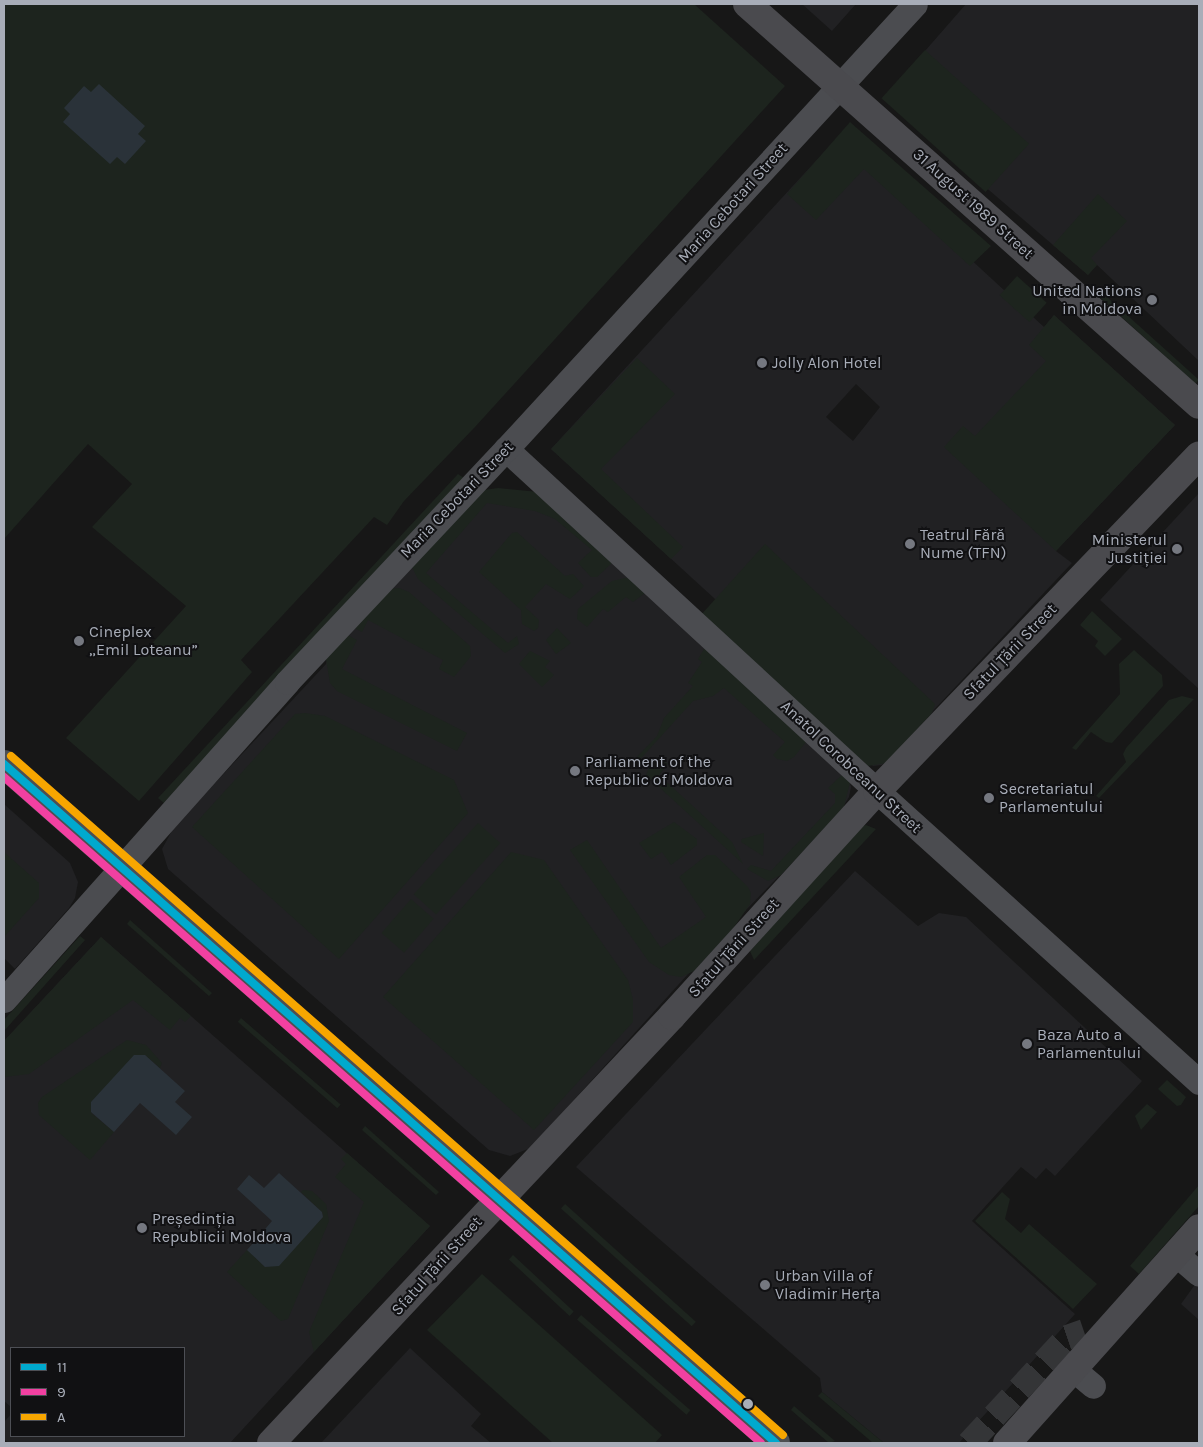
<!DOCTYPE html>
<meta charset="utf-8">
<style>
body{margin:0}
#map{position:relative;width:1203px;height:1447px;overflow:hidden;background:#171717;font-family:Karla,sans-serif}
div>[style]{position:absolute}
.built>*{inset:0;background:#212123}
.green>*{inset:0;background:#1d241e;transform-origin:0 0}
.water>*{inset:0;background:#2a3239}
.street-tunnel>*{height:25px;margin-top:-12.5px;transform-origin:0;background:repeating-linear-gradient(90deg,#343537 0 25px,transparent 0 37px)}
.street>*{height:25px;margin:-12.5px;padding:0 12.5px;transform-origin:12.5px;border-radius:12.5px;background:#4b4c50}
.secondary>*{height:28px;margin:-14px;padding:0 14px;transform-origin:14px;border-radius:14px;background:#4a4a4e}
.primary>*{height:28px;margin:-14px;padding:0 14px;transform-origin:14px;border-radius:14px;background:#4d4f52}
.bus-1>*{height:8px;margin:-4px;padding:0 4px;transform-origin:4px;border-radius:4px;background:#00a9ce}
.bus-2>*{height:8px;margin:-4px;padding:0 4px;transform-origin:4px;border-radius:4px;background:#f240a1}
.bus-3>*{height:8px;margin:-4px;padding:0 4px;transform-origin:4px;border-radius:4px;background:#f7a600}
.dots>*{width:14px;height:14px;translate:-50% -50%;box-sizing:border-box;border:2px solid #111113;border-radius:50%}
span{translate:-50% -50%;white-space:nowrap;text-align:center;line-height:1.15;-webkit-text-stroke:4px #111113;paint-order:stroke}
.street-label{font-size:16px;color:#a8adb8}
.poi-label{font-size:16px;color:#a8adb8}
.right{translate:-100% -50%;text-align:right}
.left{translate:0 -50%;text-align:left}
.frame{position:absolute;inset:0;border:5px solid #a8adb8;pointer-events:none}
.legend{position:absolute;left:10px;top:1347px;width:175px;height:90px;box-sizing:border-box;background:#111113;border:1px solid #4d4f55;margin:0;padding:6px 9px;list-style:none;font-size:15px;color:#a8adb8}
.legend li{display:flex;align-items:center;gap:10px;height:25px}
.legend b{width:25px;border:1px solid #4d4f55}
</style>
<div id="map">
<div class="built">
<i style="clip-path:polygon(802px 4px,856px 4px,832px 31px)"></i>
<i style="clip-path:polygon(966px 4px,1199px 4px,1199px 361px,1097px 265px,1088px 275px,883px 99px)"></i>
<i style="clip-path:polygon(evenodd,838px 137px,1044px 327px,1054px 315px,1175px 425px,1056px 551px,1072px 563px,882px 765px,873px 766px,715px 599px,551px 449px,838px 137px,856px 384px,880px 407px,853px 441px,826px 417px,856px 384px)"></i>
<i style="clip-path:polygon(491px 489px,538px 492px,848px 776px,851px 787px,849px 797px,838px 815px,746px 910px,535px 1143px,528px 1149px,510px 1156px,489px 1150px,168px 869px,162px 849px,174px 827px,326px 664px,328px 649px)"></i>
<i style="clip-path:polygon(1199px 493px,1199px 689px,1100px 600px)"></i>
<i style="clip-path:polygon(4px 804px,70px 863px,78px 882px,75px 898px,69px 908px,15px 969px,4px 958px)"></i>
<i style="clip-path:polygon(855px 871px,918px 926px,939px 913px,966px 917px,1142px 1081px,1055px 1176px,1046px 1168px,1036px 1179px,1021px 1167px,972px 1221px,1075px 1314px,959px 1443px,884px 1443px,822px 1392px,820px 1378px,576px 1167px)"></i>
<i style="clip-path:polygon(101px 937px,430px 1226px,230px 1443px,8px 1443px,4px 1439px,4px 1422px,11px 1414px,11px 1436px,184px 1436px,184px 1348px,11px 1348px,11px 1407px,4px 1401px,4px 1041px)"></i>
<i style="clip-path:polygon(1199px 1279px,1199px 1320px,1181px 1304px)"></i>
<i style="clip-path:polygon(410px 1348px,481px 1414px,471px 1426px,491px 1443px,321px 1443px)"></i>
</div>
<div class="green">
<i style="clip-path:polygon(4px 4px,694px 4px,785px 86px,475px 427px,404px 501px,387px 525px,374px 517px,241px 660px,252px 672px,139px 801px,66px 738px,186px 606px,92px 527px,132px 484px,88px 444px,4px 539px)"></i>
<i style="left:925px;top:50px;width:140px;height:65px;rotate:42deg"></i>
<i style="clip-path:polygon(850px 122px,991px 246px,970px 266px,864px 169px,816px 220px,787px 194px)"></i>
<i style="clip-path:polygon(1098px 194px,1127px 221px,1091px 258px,1097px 265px,1088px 275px,1053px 245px)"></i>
<i style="left:1017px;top:276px;width:40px;height:26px;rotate:42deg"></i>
<i style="left:1097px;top:288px;width:137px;height:5px;rotate:42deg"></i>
<i style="clip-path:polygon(1054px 315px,1175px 425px,1056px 551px,944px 447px,963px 426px,975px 436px,1046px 361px,1029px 345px)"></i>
<i style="clip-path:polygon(637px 358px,675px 394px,601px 469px,683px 547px,671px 559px,551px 449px)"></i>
<i style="clip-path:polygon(458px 474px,464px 478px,165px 804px,158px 798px)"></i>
<i style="clip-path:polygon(498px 488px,538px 492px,613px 562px,597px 577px,591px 577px,578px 563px,592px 550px,555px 519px,535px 511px,487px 503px,426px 573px,508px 643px,517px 636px,519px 644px,505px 653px,418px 579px,412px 567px,484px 490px)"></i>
<i style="clip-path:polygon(517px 532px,565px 576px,573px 574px,584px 586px,570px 599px,546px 584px,525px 607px,539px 620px,538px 628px,534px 631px,522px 624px,521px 610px,479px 572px,512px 533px)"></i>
<i style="clip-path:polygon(765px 544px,935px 704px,932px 713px,886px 763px,868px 766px,700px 616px)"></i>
<i style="clip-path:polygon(630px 577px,649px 590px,633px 602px,626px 597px,608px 612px,603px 609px,587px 627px,577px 619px,578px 609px,612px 581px)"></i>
<i style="clip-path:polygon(399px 588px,409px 592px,470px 646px,471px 656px,454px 677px,439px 669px,443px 660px,368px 620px,362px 632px,349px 625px,388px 589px)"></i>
<i style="clip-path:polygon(1092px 611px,1122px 639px,1105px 656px,1095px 646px,1098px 641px,1080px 625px)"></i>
<i style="clip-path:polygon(557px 628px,571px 643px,556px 654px,546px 640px)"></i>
<i style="clip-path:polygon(342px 632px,357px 640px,342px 669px,467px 733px,457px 751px,337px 691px,330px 683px,326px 659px)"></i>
<i style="clip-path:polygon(707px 644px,806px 742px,794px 757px,787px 761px,777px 759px,773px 755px,785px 742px,724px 688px,713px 696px,693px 701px,635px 765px,632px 762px,657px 736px,664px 718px,693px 686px,688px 683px,702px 662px,698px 659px)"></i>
<i style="clip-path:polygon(1134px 650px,1162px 675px,1163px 686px,1112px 743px,1106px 742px,1091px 732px,1076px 750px,1072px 748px,1120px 694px,1119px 664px)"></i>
<i style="clip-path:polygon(530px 651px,550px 661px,545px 667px,554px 675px,542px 687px,519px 664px)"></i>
<i style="clip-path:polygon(1182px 696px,1194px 699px,1099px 798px,1096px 796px,1126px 762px,1123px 754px,1126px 748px,1169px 700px)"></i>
<i style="clip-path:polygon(305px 713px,325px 716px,454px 780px,468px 813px,339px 959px,192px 827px,295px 714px)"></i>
<i style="clip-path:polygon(661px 758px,668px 764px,659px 775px,732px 842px,743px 864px,646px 775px,650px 765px)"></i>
<i style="clip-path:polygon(842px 775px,850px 782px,844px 807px,781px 875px,768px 881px,747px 869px,751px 865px,771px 871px,835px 803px,835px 794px,828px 788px)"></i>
<i style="clip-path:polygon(674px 822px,697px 839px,697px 845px,671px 865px,662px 852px,651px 859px,639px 843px)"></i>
<i style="left:478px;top:823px;width:30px;height:96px;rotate:42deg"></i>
<i style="clip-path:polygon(866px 825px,876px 829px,754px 960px,750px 951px,860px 827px)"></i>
<i style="clip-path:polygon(764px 833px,763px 856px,741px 842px,742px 839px)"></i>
<i style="clip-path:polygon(587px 840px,661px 948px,706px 917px,679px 877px,707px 855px,715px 855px,748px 887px,751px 893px,750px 904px,732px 930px,694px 971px,681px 977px,669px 975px,649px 962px,570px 850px)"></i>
<i style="clip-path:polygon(4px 852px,39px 883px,39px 898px,4px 937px)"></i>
<i style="clip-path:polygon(511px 852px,544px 860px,628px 980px,633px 1000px,633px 1022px,534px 1130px,383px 997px)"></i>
<i style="left:411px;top:899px;width:30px;height:45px;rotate:41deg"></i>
<i style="clip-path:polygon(130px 920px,212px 993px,209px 996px,127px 924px)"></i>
<i style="clip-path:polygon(80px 936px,85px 940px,4px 1031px,4px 1020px)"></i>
<i style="clip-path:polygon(101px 937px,191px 1016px,185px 1022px,180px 1018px,170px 1030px,133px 1000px,29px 1074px,4px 1077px,4px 1041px)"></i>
<i style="left:241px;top:1018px;width:132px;height:5px;rotate:41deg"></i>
<i style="clip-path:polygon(127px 1040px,146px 1045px,162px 1063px,160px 1068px,145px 1055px,91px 1113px,114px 1132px,90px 1160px,39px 1115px,38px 1103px,42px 1097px)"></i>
<i style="clip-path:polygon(1167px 1080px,1186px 1097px,1181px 1105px,1177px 1106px,1158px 1089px)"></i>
<i style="clip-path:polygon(1147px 1104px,1157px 1112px,1141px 1130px,1135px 1116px)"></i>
<i style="clip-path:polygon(365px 1126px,439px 1192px,436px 1195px,362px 1130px)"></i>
<i style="clip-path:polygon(347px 1153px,430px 1226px,314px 1352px,309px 1332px,364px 1202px,335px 1177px,346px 1164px,341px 1159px)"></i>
<i style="clip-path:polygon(1199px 1185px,1199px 1206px,1139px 1274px,1130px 1266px)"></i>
<i style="clip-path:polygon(303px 1190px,312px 1191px,326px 1204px,329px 1221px,288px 1319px,281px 1321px,227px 1272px,247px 1250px,265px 1267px,279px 1265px,323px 1217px,322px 1212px,301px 1192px)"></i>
<i style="clip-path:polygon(1002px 1192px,1010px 1199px,1005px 1219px,1021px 1233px,1029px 1224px,1097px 1284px,1073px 1309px,975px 1221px)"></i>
<i style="left:565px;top:1204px;width:176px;height:6px;rotate:42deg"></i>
<i style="left:513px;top:1255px;width:83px;height:6px;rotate:43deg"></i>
<i style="clip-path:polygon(482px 1274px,662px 1435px,655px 1443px,553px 1443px,427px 1330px)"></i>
<i style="left:581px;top:1315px;width:145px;height:6px;rotate:41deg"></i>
<i style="clip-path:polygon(822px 1392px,884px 1443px,873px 1443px,818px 1396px)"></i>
<i style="clip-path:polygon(794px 1406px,835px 1441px,829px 1443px,791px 1410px)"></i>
</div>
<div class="water">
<i style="clip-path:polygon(99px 84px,145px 126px,138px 134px,146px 141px,125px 164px,117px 157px,110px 164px,63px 122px,70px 114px,64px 108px,84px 86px,91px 92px)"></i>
<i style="clip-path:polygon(134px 1055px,145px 1055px,185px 1091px,175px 1102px,192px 1117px,176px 1135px,140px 1103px,114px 1132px,91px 1112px,91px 1102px)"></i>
<i style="clip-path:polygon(279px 1173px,322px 1212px,323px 1217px,279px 1266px,265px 1267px,247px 1250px,272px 1221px,237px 1189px,249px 1175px,264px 1188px)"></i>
</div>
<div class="street-tunnel">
<i style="left:969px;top:1443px;width:144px;rotate:-47.2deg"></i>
<i style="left:1067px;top:1337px;width:18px;rotate:-19deg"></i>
</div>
<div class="street">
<i style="left:506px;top:449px;width:505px;rotate:42.67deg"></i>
<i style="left:877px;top:791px;width:434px;rotate:42.1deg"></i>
<i style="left:4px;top:1000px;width:426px;rotate:-48.3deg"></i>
<i style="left:287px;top:682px;width:320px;rotate:-46.8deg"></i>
<i style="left:506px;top:449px;width:604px;rotate:-47.41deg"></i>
<i style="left:1176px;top:1254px;width:30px;rotate:41deg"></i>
<i style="left:1073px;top:1369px;width:26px;rotate:40deg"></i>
</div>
<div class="secondary">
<i style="left:747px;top:4px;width:604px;rotate:41.58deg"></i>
<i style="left:271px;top:1443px;width:586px;rotate:-46.8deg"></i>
<i style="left:672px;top:1016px;width:304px;rotate:-47.7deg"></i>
<i style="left:877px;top:791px;width:465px;rotate:-46.2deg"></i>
<i style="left:1007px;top:1443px;width:288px;rotate:-48.2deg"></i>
</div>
<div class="primary">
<i style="left:4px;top:764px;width:1028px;rotate:41.33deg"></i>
</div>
<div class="bus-1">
<i style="left:4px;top:764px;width:1028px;rotate:41.33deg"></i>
</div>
<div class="bus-2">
<i style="left:4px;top:777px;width:1008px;rotate:41.34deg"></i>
</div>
<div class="bus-3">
<i style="left:11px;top:756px;width:1028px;rotate:41.33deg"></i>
</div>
<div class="dots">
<i style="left:1152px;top:300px;background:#757880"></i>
<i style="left:762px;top:363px;background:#757880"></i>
<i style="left:910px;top:544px;background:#757880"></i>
<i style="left:1177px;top:549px;background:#757880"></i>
<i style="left:79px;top:641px;background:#757880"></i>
<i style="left:575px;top:771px;background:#757880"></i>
<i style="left:989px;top:798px;background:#757880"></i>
<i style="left:1027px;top:1044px;background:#757880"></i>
<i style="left:142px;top:1228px;background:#757880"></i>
<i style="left:765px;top:1285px;background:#757880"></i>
<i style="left:748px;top:1404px;background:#a8adb8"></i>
</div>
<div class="street-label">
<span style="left:733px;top:203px;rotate:-48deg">Maria Cebotari Street</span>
<span style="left:973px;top:204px;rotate:42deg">31 August 1989 Street</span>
<span style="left:457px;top:500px;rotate:-46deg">Maria Cebotari Street</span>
<span style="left:1010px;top:652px;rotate:-46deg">Sfatul Țării Street</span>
<span style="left:851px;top:767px;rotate:43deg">Anatol Corobceanu Street</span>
<span style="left:734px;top:948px;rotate:-48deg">Sfatul Țării Street</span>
<span style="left:437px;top:1266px;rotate:-48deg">Sfatul Țării Street</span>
</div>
<div class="poi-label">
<span class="right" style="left:1142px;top:300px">United Nations<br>in Moldova</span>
<span class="left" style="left:772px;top:363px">Jolly Alon Hotel</span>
<span class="left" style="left:920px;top:544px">Teatrul Fără<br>Nume (TFN)</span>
<span class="right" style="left:1167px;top:549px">Ministerul<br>Justiției</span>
<span class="left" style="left:89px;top:641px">Cineplex<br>„Emil Loteanu”</span>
<span class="left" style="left:585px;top:771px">Parliament of the<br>Republic of Moldova</span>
<span class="left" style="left:999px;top:798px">Secretariatul<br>Parlamentului</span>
<span class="left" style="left:1037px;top:1044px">Baza Auto a<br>Parlamentului</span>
<span class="left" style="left:152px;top:1228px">Președinția<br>Republicii Moldova</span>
<span class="left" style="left:775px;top:1285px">Urban Villa of<br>Vladimir Herța</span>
</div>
<div class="frame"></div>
<ul class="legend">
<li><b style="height:6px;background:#00a9ce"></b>11</li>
<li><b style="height:6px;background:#f240a1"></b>9</li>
<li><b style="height:6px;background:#f7a600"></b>A</li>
</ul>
</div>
